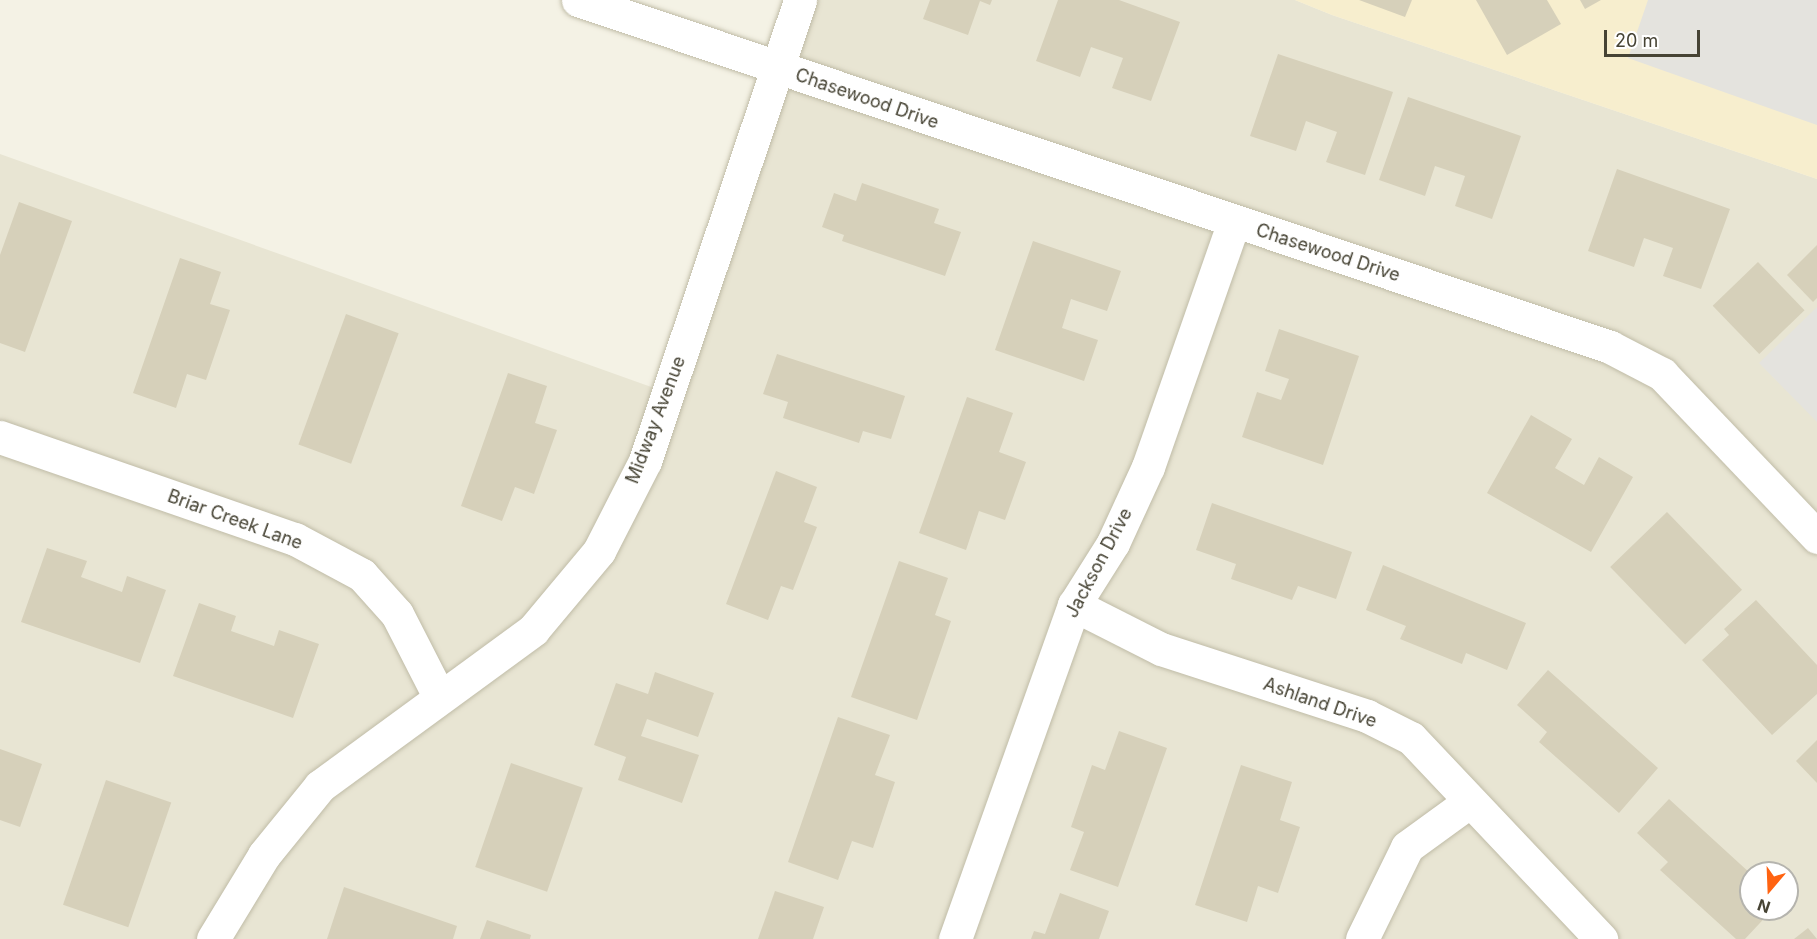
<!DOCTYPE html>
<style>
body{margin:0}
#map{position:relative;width:1817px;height:939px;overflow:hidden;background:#f4f2e5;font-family:Inter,sans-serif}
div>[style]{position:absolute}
.residential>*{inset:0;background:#e8e5d3}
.commercial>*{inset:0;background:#f7eece}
.parking>*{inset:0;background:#e4e3de}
.building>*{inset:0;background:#d6d0ba;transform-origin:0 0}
.roads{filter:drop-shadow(0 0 2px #c0bca7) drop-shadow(0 0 2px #c0bca7)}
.minor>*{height:33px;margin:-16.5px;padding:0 16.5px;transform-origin:16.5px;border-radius:16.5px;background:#fff}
span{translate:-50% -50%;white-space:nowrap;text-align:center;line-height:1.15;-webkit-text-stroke:4.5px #fff;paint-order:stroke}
.street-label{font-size:18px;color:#464334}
.north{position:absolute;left:1739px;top:861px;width:60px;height:60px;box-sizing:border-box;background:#fff;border:2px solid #b5b4ae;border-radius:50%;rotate:199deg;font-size:16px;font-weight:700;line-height:24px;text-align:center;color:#464334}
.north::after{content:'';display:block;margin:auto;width:21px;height:27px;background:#ff6311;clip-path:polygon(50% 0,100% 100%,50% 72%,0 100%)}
.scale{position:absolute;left:1604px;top:30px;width:96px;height:27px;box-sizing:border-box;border:3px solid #464334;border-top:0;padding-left:8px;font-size:18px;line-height:21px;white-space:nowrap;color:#464334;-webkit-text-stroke:4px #fff;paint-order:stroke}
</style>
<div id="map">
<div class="residential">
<i style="clip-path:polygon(evenodd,800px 0,1295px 0,1332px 15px,1817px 179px,1817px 939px,0 939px,0 154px,668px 393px,800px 0,1751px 873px,1787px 873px,1787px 909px,1751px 909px,1751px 873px)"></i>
</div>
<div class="commercial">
<i style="clip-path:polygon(1295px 0,1817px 0,1817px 179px,1332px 15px)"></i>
</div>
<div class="parking">
<i style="clip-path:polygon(1648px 0,1817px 0,1817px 125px,1628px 58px)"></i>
<i style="clip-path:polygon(1817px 307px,1817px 422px,1759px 363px)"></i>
</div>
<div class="building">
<i style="clip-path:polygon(930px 0,992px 0,990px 5px,980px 1px,968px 35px,923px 19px)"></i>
<i style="clip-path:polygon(1058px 0,1119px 0,1180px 22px,1151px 101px,1112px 88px,1123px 58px,1091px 47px,1080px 77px,1036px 61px)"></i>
<i style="clip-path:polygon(1359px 0,1412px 0,1405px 17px)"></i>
<i style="clip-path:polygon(1476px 0,1547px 0,1561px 24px,1507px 55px)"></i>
<i style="clip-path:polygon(1580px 0,1601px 0,1585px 9px)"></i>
<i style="clip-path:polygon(1278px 54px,1393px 92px,1365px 175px,1326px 162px,1337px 132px,1306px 121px,1296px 151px,1250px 136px)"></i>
<i style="clip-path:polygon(1408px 97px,1521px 136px,1492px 219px,1455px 206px,1465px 176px,1435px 166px,1425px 196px,1379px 180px)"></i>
<i style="clip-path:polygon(1617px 169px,1730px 209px,1701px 289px,1663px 276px,1673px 248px,1644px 238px,1634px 267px,1588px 251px)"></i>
<i style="clip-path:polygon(862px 183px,939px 209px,934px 223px,961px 232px,945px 276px,842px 241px,844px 235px,822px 227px,834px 193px,856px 201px)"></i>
<i style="clip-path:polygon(19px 202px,72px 221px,25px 352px,0 343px,0 255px)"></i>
<i style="clip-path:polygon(1033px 241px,1121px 271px,1107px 311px,1071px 299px,1062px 328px,1098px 340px,1084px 381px,995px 350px)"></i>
<i style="clip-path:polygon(1817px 245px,1817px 298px,1813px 302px,1787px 275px)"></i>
<i style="clip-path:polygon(180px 258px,221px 272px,210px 304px,230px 310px,206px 380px,187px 374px,176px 408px,133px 393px)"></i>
<i style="left:1758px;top:262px;width:67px;height:63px;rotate:46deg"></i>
<i style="left:346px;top:314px;width:56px;height:139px;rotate:20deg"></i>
<i style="clip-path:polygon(1279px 329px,1359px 356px,1323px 465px,1242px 437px,1257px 392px,1281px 400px,1289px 379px,1265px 371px)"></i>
<i style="clip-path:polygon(777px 354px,905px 396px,891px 439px,863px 431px,859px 443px,783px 418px,788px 402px,763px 394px)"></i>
<i style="clip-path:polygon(508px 373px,547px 386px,535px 423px,557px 430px,534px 494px,515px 487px,502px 521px,461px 506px)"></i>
<i style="clip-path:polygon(967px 397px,1013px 413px,999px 452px,1026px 462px,1005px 520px,979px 511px,966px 550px,919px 533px)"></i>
<i style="clip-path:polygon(1531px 415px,1572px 439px,1555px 468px,1584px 485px,1599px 457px,1633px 477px,1591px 552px,1487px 493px)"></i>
<i style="clip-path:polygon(776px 471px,817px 487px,804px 522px,817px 527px,793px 590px,781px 586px,768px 620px,726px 604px)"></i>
<i style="clip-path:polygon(1212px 503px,1352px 552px,1336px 599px,1298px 586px,1292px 600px,1231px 579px,1236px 564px,1196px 550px)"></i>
<i style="left:1667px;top:512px;width:108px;height:79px;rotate:46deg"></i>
<i style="clip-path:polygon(47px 548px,87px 561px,81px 577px,122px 592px,127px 576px,166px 590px,140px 663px,21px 622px)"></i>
<i style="clip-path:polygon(899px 561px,948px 578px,935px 615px,951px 621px,917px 720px,851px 697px)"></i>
<i style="clip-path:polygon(1383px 565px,1526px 623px,1507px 670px,1466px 653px,1462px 664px,1400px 639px,1406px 626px,1366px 610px)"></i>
<i style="clip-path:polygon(1756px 600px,1817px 665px,1817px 694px,1772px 735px,1702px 660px,1729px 635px,1724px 629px)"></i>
<i style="clip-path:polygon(199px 603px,236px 616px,231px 631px,274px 646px,279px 630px,319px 644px,293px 718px,173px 676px)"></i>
<i style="clip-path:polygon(1548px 670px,1658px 768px,1619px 813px,1539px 742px,1547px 732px,1517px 705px)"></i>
<i style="clip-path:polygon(655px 672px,714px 693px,698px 737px,647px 719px,641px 736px,699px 755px,682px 803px,618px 780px,626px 757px,594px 745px,616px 683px,648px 694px)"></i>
<i style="clip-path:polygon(838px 717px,890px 735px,875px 775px,895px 782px,873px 848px,852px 841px,838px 880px,788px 862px)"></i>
<i style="clip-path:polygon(1119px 731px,1167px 748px,1118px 887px,1070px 870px,1084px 832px,1071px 827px,1092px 765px,1105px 770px)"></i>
<i style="clip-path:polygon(1817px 740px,1817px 783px,1796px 761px)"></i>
<i style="clip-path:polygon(0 749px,42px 764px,20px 827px,0 820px)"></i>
<i style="left:511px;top:763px;width:76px;height:110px;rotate:19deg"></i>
<i style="clip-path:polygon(1241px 765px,1292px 782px,1280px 820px,1300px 827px,1278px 893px,1258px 886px,1247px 922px,1195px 905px)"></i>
<i style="left:106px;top:780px;width:69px;height:132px;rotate:19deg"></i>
<i style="clip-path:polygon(1669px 799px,1751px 874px,1751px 909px,1773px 909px,1745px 939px,1736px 939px,1660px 870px,1668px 862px,1637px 833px)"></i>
<i style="clip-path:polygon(344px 887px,457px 926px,453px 939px,327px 939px)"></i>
<i style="clip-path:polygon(775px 891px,824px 907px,813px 939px,758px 939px)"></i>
<i style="clip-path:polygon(1060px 893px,1109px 911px,1099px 939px,1031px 939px,1034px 931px,1045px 934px)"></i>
<i style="clip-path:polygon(487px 920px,531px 935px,530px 939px,480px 939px)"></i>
<i style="clip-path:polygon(1808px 928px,1817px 939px,1794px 939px)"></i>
</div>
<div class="roads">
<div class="minor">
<i style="left:578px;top:0;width:1089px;rotate:18.58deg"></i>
<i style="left:1610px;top:347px;width:59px;rotate:27.4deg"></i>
<i style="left:1662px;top:374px;width:225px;rotate:46.4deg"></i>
<i style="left:0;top:437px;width:312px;rotate:19.1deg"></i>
<i style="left:295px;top:539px;width:76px;rotate:28.2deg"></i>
<i style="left:362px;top:575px;width:52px;rotate:48.1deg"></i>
<i style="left:397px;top:614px;width:94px;rotate:62.9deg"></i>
<i style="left:1074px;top:605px;width:97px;rotate:26.8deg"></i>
<i style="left:1161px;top:649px;width:217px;rotate:18deg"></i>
<i style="left:1367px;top:716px;width:49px;rotate:26.6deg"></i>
<i style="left:1411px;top:738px;width:277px;rotate:46.6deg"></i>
<i style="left:213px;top:939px;width:98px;rotate:-58.7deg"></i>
<i style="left:264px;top:855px;width:89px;rotate:-50.9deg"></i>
<i style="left:320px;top:786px;width:264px;rotate:-36.2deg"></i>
<i style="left:533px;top:630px;width:103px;rotate:-50.1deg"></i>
<i style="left:599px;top:551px;width:101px;rotate:-62.9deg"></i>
<i style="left:645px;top:461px;width:486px;rotate:-71.4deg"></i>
<i style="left:955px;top:939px;width:355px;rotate:-70.4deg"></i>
<i style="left:1074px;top:605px;width:73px;rotate:-57.8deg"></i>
<i style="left:1113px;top:543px;width:84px;rotate:-65.3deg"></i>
<i style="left:1148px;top:467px;width:260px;rotate:-70.7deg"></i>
<i style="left:1362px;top:939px;width:102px;rotate:-63.9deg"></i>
<i style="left:1407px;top:847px;width:77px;rotate:-36deg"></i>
</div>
</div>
<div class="street-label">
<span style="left:867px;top:99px;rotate:19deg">Chasewood Drive</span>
<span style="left:1328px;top:253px;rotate:18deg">Chasewood Drive</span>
<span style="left:656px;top:420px;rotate:-69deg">Midway Avenue</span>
<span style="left:235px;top:520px;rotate:20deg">Briar Creek Lane</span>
<span style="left:1099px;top:563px;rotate:-62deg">Jackson Drive</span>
<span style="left:1320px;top:703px;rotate:19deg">Ashland Drive</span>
</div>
<div class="north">N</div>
<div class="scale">20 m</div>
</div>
